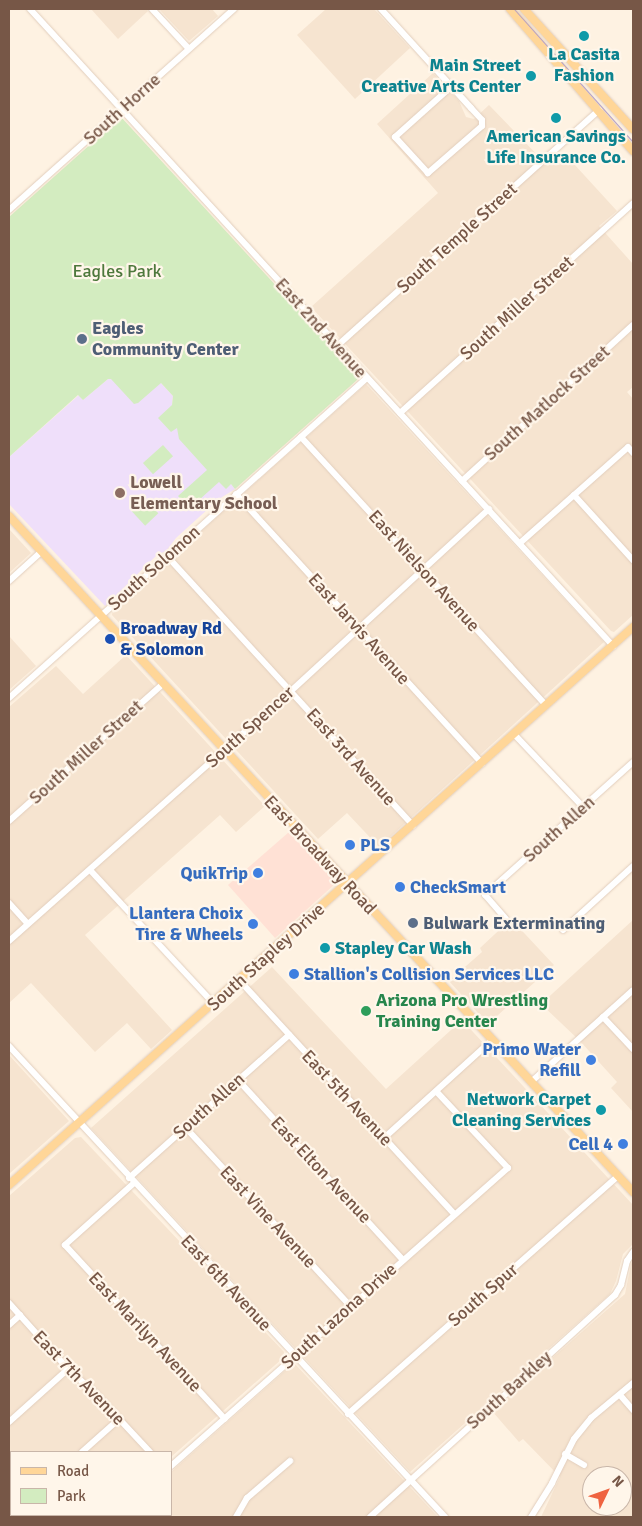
<!DOCTYPE html>
<style>
body{margin:0}
#map{position:relative;width:642px;height:1526px;overflow:hidden;background:#fef2e2;font-family:Signika,sans-serif}
div>[style]{position:absolute}
.residential>*{inset:0;background:#f6e4d0}
.commercial>*{inset:0;background:#ffe1d5}
.education>*{inset:0;background:#efdffa}
.green>*{inset:0;background:#d3ecc0;transform-origin:0 0}
.roads{filter:drop-shadow(0 0 1px #e2cebd) drop-shadow(0 0 1px #e2cebd)}
.minor>*{height:6px;margin:-3px;padding:0 3px;transform-origin:3px;border-radius:3px;background:#fff}
.major>*{height:8px;margin:-4px;padding:0 4px;transform-origin:4px;border-radius:4px;background:#ffd698}
.tram>*{height:1px;margin:-0.5px;padding:0 0.5px;transform-origin:0.5px;border-radius:0.5px;background:#b5a0c7}
.dots>*{width:14px;height:14px;translate:-50% -50%;box-sizing:border-box;border:2px solid #fff6ea;border-radius:50%}
span{translate:-50% -50%;white-space:nowrap;text-align:center;line-height:1.15;-webkit-text-stroke:4.5px #fff6ea;paint-order:stroke}
.culture-label{font-size:18px;color:#0d838f;font-weight:700}
.right{translate:-100% -50%;text-align:right}
.left{translate:0 -50%;text-align:left}
.street-label{font-size:18px;color:#775747}
.park-label{font-size:18px;color:#4e783c}
.service-label{font-size:18px;color:#4e5e75;font-weight:700}
.education-label{font-size:18px;color:#785e54;font-weight:700}
.transit-label{font-size:18px;color:#164399;font-weight:700}
.shop-label{font-size:18px;color:#366cbe;font-weight:700}
.leisure-label{font-size:18px;color:#27864d;font-weight:700}
.frame{position:absolute;inset:0;border:10px solid #775747;pointer-events:none}
.legend{position:absolute;left:10px;top:1451px;width:162px;height:65px;box-sizing:border-box;background:#fff6ea;border:1px solid #c9b6a9;margin:0;padding:6px 9px;list-style:none;font-size:15px;color:#775747}
.legend li{display:flex;align-items:center;gap:10px;height:25px}
.legend b{width:25px;border:1px solid #c9b6a9}
.north{position:absolute;left:582px;top:1466px;width:50px;height:50px;box-sizing:border-box;background:#fff6ea;border:1px solid #c9b6a9;border-radius:50%;rotate:48deg;font-size:14px;font-weight:700;line-height:20px;text-align:center;color:#775747}
.north::after{content:'';display:block;margin:auto;width:18px;height:22px;background:#ef6340;clip-path:polygon(50% 0,100% 100%,50% 72%,0 100%)}
</style>
<div id="map">
<div class="residential">
<i style="clip-path:polygon(91px 9px,146px 9px,148px 11px,118px 39px)"></i>
<i style="clip-path:polygon(159px 9px,212px 9px,218px 16px,189px 41px)"></i>
<i style="clip-path:polygon(326px 9px,374px 9px,410px 48px,355px 99px,297px 35px)"></i>
<i style="clip-path:polygon(433px 73px,459px 101px,466px 117px,474px 119px,489px 105px,548px 166px,563px 152px,617px 211px,599px 226px,633px 264px,633px 387px,627px 392px,633px 399px,633px 615px,614px 632px,611px 631px,311px 307px,438px 193px,377px 124px)"></i>
<i style="clip-path:polygon(366px 384px,604px 642px,379px 847px,347px 813px,318px 839px,112px 615px,113px 610px)"></i>
<i style="clip-path:polygon(9px 529px,31px 553px,9px 573px)"></i>
<i style="clip-path:polygon(9px 636px,36px 666px,9px 690px)"></i>
<i style="clip-path:polygon(126px 655px,265px 806px,236px 832px,220px 815px,85px 935px,172px 1030px,151px 1049px,127px 1023px,95px 1052px,31px 983px,9px 1003px,9px 707px,56px 666px,83px 694px)"></i>
<i style="clip-path:polygon(511px 919px,554px 965px,488px 1024px,449px 981px,482px 952px,480px 948px)"></i>
<i style="clip-path:polygon(633px 920px,633px 1112px,611px 1088px,617px 1082px,580px 1041px,541px 1004px)"></i>
<i style="clip-path:polygon(272px 967px,386px 1089px,462px 1020px,633px 1205px,633px 1244px,623px 1254px,616px 1281px,610px 1294px,410px 1472px,91px 1128px)"></i>
<i style="clip-path:polygon(9px 1055px,69px 1121px,9px 1174px)"></i>
<i style="clip-path:polygon(81px 1137px,284px 1352px,283px 1358px,171px 1457px,171px 1452px,11px 1452px,11px 1515px,106px 1515px,103px 1517px,9px 1517px,9px 1196px,75px 1138px)"></i>
<i style="clip-path:polygon(evenodd,633px 1261px,633px 1517px,541px 1517px,560px 1477px,523px 1439px,519px 1442px,492px 1411px,625px 1294px,631px 1264px,633px 1261px,592px 1476px,622px 1476px,622px 1506px,592px 1506px,592px 1476px)"></i>
<i style="clip-path:polygon(294px 1363px,438px 1517px,120px 1517px,123px 1515px,171px 1515px,171px 1472px)"></i>
</div>
<div class="commercial">
<i style="clip-path:polygon(289px 832px,334px 880px,335px 884px,275px 938px,228px 885px)"></i>
</div>
<div class="education">
<i style="clip-path:polygon(108px 379px,160px 382px,173px 396px,172px 405px,235px 489px,219px 499px,176px 538px,166px 551px,157px 555px,105px 606px,9px 504px,9px 457px,79px 395px,83px 400px)"></i>
</div>
<div class="green">
<i style="clip-path:polygon(121px 117px,359px 376px,357px 380px,235px 489px,231px 484px,226px 489px,219px 482px,189px 509px,178px 496px,207px 470px,179px 439px,177px 428px,171px 432px,158px 418px,172px 405px,173px 396px,161px 383px,138px 403px,134px 404px,111px 379px,108px 379px,83px 400px,78px 395px,9px 457px,9px 217px)"></i>
<i style="left:163px;top:445px;width:15px;height:27px;rotate:48deg"></i>
<i style="left:144px;top:498px;width:21px;height:18px;rotate:47deg"></i>
</div>
<div class="roads">
<div class="minor">
<i style="left:30px;top:9px;width:864px;rotate:47.53deg"></i>
<i style="left:152px;top:9px;width:54px;rotate:47.2deg"></i>
<i style="left:381px;top:9px;width:134px;rotate:47.7deg"></i>
<i style="left:471px;top:108px;width:16px;rotate:47deg"></i>
<i style="left:482px;top:120px;width:6px;rotate:90deg"></i>
<i style="left:482px;top:126px;width:72px;rotate:139deg"></i>
<i style="left:428px;top:173px;width:49px;rotate:-132.5deg"></i>
<i style="left:395px;top:137px;width:76px;rotate:-41.8deg"></i>
<i style="left:9px;top:210px;width:302px;rotate:-41.8deg"></i>
<i style="left:337px;top:346px;width:353px;rotate:-42deg"></i>
<i style="left:400px;top:413px;width:314px;rotate:-42deg"></i>
<i style="left:301px;top:437px;width:363px;rotate:47.6deg"></i>
<i style="left:462px;top:481px;width:231px;rotate:-42.4deg"></i>
<i style="left:236px;top:494px;width:365px;rotate:47.6deg"></i>
<i style="left:574px;top:495px;width:88px;rotate:47.8deg"></i>
<i style="left:520px;top:543px;width:144px;rotate:-41.6deg"></i>
<i style="left:628px;top:447px;width:8px;rotate:50deg"></i>
<i style="left:167px;top:556px;width:365px;rotate:47.6deg"></i>
<i style="left:9px;top:581px;width:45px;rotate:-42.3deg"></i>
<i style="left:9px;top:698px;width:480px;rotate:-41.8deg"></i>
<i style="left:514px;top:734px;width:100px;rotate:46.6deg"></i>
<i style="left:9px;top:821px;width:206px;rotate:-41.7deg"></i>
<i style="left:90px;top:870px;width:183px;rotate:47.2deg"></i>
<i style="left:9px;top:903px;width:28px;rotate:48deg"></i>
<i style="left:506px;top:919px;width:32px;rotate:-131deg"></i>
<i style="left:485px;top:895px;width:199px;rotate:-41.9deg"></i>
<i style="left:563px;top:930px;width:95px;rotate:-42.4deg"></i>
<i style="left:9px;top:941px;width:377px;rotate:-41.6deg"></i>
<i style="left:291px;top:691px;width:269px;rotate:-42.6deg"></i>
<i style="left:240px;top:981px;width:316px;rotate:47.4deg"></i>
<i style="left:603px;top:1017px;width:44px;rotate:46.8deg"></i>
<i style="left:9px;top:1046px;width:642px;rotate:47.21deg"></i>
<i style="left:238px;top:1080px;width:244px;rotate:47.5deg"></i>
<i style="left:531px;top:1082px;width:137px;rotate:-42deg"></i>
<i style="left:185px;top:1127px;width:243px;rotate:47.3deg"></i>
<i style="left:384px;top:1138px;width:146px;rotate:-42.2deg"></i>
<i style="left:129px;top:1178px;width:215px;rotate:-41.8deg"></i>
<i style="left:134px;top:1183px;width:93px;rotate:138.1deg"></i>
<i style="left:65px;top:1245px;width:236px;rotate:47.4deg"></i>
<i style="left:9px;top:1303px;width:89px;rotate:48.2deg"></i>
<i style="left:68px;top:1369px;width:36px;rotate:42deg"></i>
<i style="left:95px;top:1393px;width:81px;rotate:47deg"></i>
<i style="left:9px;top:1325px;width:15px;rotate:-42deg"></i>
<i style="left:620px;top:1395px;width:20px;rotate:49deg"></i>
<i style="left:348px;top:1414px;width:360px;rotate:-41.4deg"></i>
<i style="left:9px;top:1422px;width:79px;rotate:-41.9deg"></i>
<i style="left:82px;top:1452px;width:50px;rotate:-41.7deg"></i>
<i style="left:565px;top:1454px;width:22px;rotate:30deg"></i>
<i style="left:171px;top:1466px;width:450px;rotate:-41.5deg"></i>
<i style="left:508px;top:1168px;width:105px;rotate:-133.1deg"></i>
<i style="left:9px;top:1516px;width:3px;rotate:-45deg"></i>
<i style="left:113px;top:1517px;width:4px;rotate:-34deg"></i>
<i style="left:236px;top:1517px;width:22px;rotate:-60deg"></i>
<i style="left:247px;top:1498px;width:57px;rotate:-40.7deg"></i>
<i style="left:370px;top:1517px;width:331px;rotate:-42.2deg"></i>
<i style="left:615px;top:1295px;width:12px;rotate:-59deg"></i>
<i style="left:621px;top:1285px;width:25px;rotate:-76deg"></i>
<i style="left:627px;top:1261px;width:11px;rotate:-56deg"></i>
<i style="left:531px;top:1517px;width:40px;rotate:-58deg"></i>
<i style="left:552px;top:1483px;width:49px;rotate:-63.4deg"></i>
<i style="left:574px;top:1439px;width:27px;rotate:-51deg"></i>
<i style="left:591px;top:1418px;width:55px;rotate:-39.8deg"></i>
</div>
<div class="major">
<i style="left:510px;top:9px;width:188px;rotate:49.1deg"></i>
<i style="left:524px;top:9px;width:162px;rotate:47.8deg"></i>
<i style="left:9px;top:516px;width:920px;rotate:47.29deg"></i>
<i style="left:9px;top:1185px;width:837px;rotate:-41.8deg"></i>
</div>
</div>
<div class="tram">
<i style="left:514px;top:9px;width:178px;rotate:48.2deg"></i>
</div>
<div class="dots">
<i style="left:584px;top:36px;background:#0f9aa8"></i>
<i style="left:531px;top:76px;background:#0f9aa8"></i>
<i style="left:556px;top:118px;background:#0f9aa8"></i>
<i style="left:82px;top:339px;background:#5c6f8a"></i>
<i style="left:120px;top:493px;background:#8d6e63"></i>
<i style="left:110px;top:639px;background:#1a4fb4"></i>
<i style="left:350px;top:845px;background:#3f7fe0"></i>
<i style="left:258px;top:873px;background:#3f7fe0"></i>
<i style="left:400px;top:887px;background:#3f7fe0"></i>
<i style="left:413px;top:923px;background:#5c6f8a"></i>
<i style="left:253px;top:924px;background:#3f7fe0"></i>
<i style="left:325px;top:948px;background:#0f9aa8"></i>
<i style="left:294px;top:974px;background:#3f7fe0"></i>
<i style="left:366px;top:1011px;background:#2e9e5b"></i>
<i style="left:591px;top:1060px;background:#3f7fe0"></i>
<i style="left:601px;top:1110px;background:#0f9aa8"></i>
<i style="left:623px;top:1144px;background:#3f7fe0"></i>
</div>
<div class="culture-label">
<span style="left:584px;top:65px">La Casita<br>Fashion</span>
<span class="right" style="left:521px;top:76px">Main Street<br>Creative Arts Center</span>
<span style="left:556px;top:147px">American Savings<br>Life Insurance Co.</span>
<span class="left" style="left:335px;top:948px">Stapley Car Wash</span>
<span class="right" style="left:591px;top:1110px">Network Carpet<br>Cleaning Services</span>
</div>
<div class="street-label">
<span style="left:122px;top:109px;rotate:-42deg">South Horne</span>
<span style="left:457px;top:238px;rotate:-42deg">South Temple Street</span>
<span style="left:517px;top:308px;rotate:-42deg">South Miller Street</span>
<span style="left:321px;top:328px;rotate:48deg">East 2nd Avenue</span>
<span style="left:547px;top:403px;rotate:-42deg">South Matlock Street</span>
<span style="left:154px;top:568px;rotate:-42deg">South Solomon</span>
<span style="left:424px;top:571px;rotate:48deg">East Nielson Avenue</span>
<span style="left:359px;top:629px;rotate:48deg">East Jarvis Avenue</span>
<span style="left:250px;top:727px;rotate:-42deg">South Spencer</span>
<span style="left:86px;top:752px;rotate:-42deg">South Miller Street</span>
<span style="left:351px;top:757px;rotate:48deg">East 3rd Avenue</span>
<span style="left:559px;top:829px;rotate:-42deg">South Allen</span>
<span style="left:320px;top:855px;rotate:47deg">East Broadway Road</span>
<span style="left:266px;top:957px;rotate:-42deg">South Stapley Drive</span>
<span style="left:347px;top:1098px;rotate:47deg">East 5th Avenue</span>
<span style="left:209px;top:1106px;rotate:-42deg">South Allen</span>
<span style="left:321px;top:1170px;rotate:47deg">East Elton Avenue</span>
<span style="left:268px;top:1217px;rotate:47deg">East Vine Avenue</span>
<span style="left:226px;top:1283px;rotate:47deg">East 6th Avenue</span>
<span style="left:483px;top:1295px;rotate:-41deg">South Spur</span>
<span style="left:339px;top:1316px;rotate:-42deg">South Lazona Drive</span>
<span style="left:145px;top:1332px;rotate:47deg">East Marilyn Avenue</span>
<span style="left:79px;top:1378px;rotate:46deg">East 7th Avenue</span>
<span style="left:509px;top:1390px;rotate:-42deg">South Barkley</span>
</div>
<div class="park-label">
<span style="left:117px;top:271px">Eagles Park</span>
</div>
<div class="service-label">
<span class="left" style="left:92px;top:339px">Eagles<br>Community Center</span>
<span class="left" style="left:423px;top:923px">Bulwark Exterminating</span>
</div>
<div class="education-label">
<span class="left" style="left:130px;top:493px">Lowell<br>Elementary School</span>
</div>
<div class="transit-label">
<span class="left" style="left:120px;top:639px">Broadway Rd<br>&amp; Solomon</span>
</div>
<div class="shop-label">
<span class="left" style="left:360px;top:845px">PLS</span>
<span class="right" style="left:248px;top:873px">QuikTrip</span>
<span class="left" style="left:410px;top:887px">CheckSmart</span>
<span class="right" style="left:243px;top:924px">Llantera Choix<br>Tire &amp; Wheels</span>
<span class="left" style="left:304px;top:974px">Stallion's Collision Services LLC</span>
<span class="right" style="left:581px;top:1060px">Primo Water<br>Refill</span>
<span class="right" style="left:613px;top:1144px">Cell 4</span>
</div>
<div class="leisure-label">
<span class="left" style="left:376px;top:1011px">Arizona Pro Wrestling<br>Training Center</span>
</div>
<div class="frame"></div>
<ul class="legend">
<li><b style="height:6px;background:#ffd698"></b>Road</li>
<li><b style="height:14px;background:#d3ecc0"></b>Park</li>
</ul>
<div class="north">N</div>
</div>
